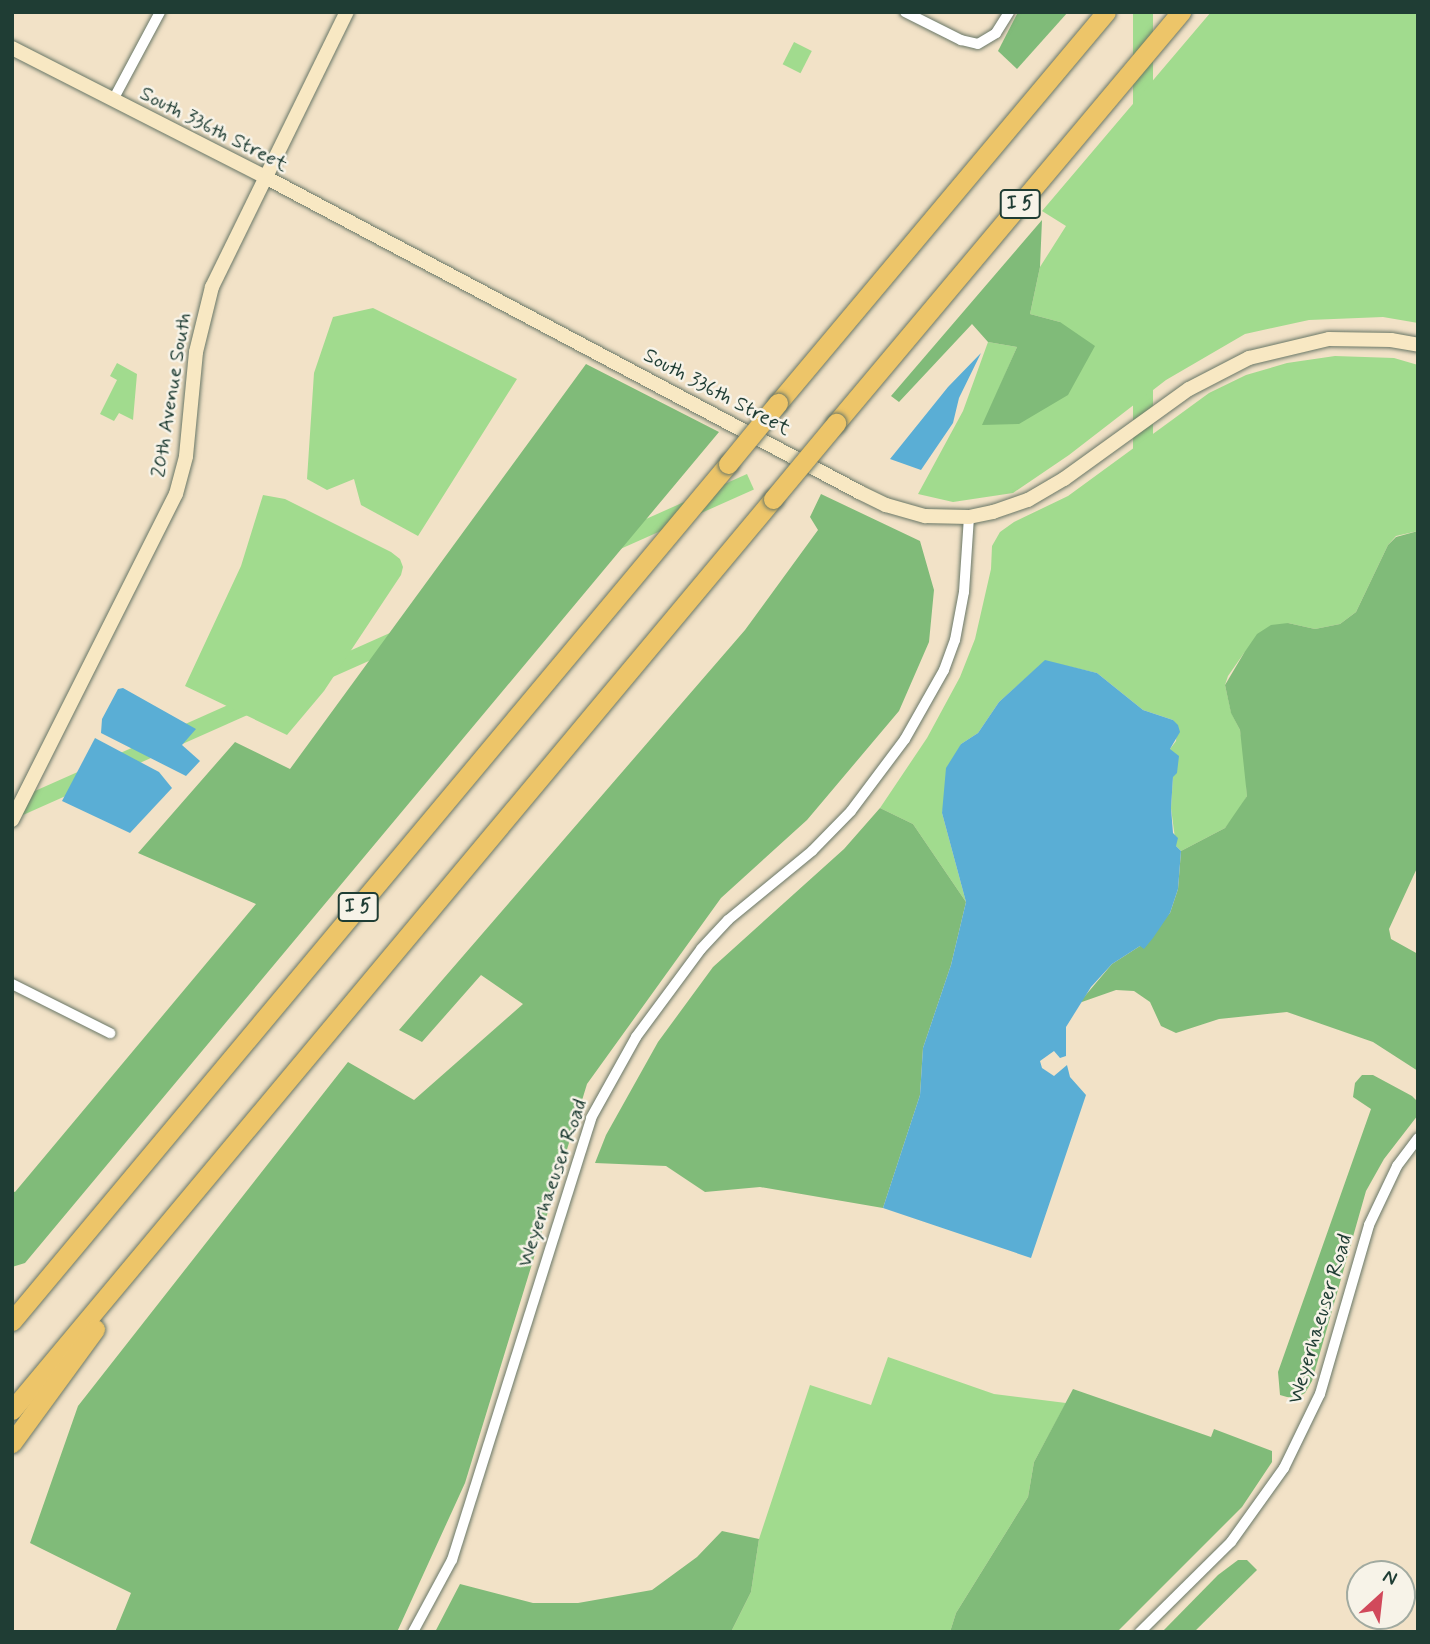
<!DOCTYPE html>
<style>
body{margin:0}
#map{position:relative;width:1430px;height:1644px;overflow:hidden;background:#f2e2c7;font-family:Mynerve,sans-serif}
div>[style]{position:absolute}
.green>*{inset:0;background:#a1db8e;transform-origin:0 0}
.forest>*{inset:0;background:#80bb79}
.water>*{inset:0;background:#5aaed5}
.roads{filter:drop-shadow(0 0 2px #697767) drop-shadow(0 0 2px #697767)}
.street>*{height:10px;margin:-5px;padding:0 5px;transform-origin:5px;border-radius:5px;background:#fff}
.secondary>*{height:14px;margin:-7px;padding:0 7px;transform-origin:7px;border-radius:7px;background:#f8e8c3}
.highway>*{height:19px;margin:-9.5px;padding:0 9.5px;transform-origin:9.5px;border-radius:9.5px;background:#edc569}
.bridges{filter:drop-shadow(0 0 2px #697767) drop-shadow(0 0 2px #697767)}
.highway-bridge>*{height:19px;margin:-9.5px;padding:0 9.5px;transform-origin:9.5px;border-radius:9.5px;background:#edc569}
span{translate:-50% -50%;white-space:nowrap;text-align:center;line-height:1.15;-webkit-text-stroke:5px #f7f3e8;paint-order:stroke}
.shield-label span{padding:2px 5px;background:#f7f3e8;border:2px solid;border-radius:5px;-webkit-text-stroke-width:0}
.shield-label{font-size:19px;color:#1f3d34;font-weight:700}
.street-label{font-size:21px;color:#1f3d34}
.frame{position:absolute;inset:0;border:14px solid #1f3d34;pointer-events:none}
.north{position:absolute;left:1346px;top:1560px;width:70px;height:70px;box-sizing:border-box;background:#f7f3e8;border:2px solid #a1aaa0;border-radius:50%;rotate:27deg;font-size:19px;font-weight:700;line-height:28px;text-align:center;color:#1f3d34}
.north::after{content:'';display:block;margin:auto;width:24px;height:32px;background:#d1495b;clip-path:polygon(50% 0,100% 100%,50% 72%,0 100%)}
</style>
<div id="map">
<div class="green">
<i style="left:1133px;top:12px;width:20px;height:523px"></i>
<i style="clip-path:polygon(1211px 12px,1418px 12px,1418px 323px,1383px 317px,1309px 320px,1245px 334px,1166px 380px,1069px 455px,1013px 493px,953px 502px,918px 494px,963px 411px,988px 342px,1017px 347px,983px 425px,1060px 322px,1030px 314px,1040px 267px,1066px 226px,1042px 211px)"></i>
<i style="left:794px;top:42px;width:20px;height:25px;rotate:27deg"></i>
<i style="clip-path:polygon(373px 308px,517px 379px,418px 536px,361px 505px,354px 479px,327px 490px,307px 479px,314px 373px,333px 317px)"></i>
<i style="clip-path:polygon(1335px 356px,1394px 358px,1418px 365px,1418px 531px,1396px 536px,1388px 545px,1356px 612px,1340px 624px,1315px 629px,1288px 623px,1244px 653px,1228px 676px,1225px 685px,1231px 712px,1240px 730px,1245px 758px,1247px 796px,1238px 812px,1225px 828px,1181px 851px,1176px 846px,1171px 808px,1173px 777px,1170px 749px,1176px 741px,1177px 729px,1173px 720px,1143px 710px,1097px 673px,1045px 661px,999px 702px,978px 733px,961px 744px,942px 813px,966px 902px,913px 824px,880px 808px,927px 738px,960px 677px,975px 639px,991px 569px,992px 546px,1000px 532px,1014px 522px,1068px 496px,1209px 393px,1246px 375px,1287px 363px)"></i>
<i style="clip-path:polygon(117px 363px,137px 374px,133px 420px,119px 413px,114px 421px,100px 414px,117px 380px,110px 376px)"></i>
<i style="left:747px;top:474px;width:17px;height:1146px;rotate:66deg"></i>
<i style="clip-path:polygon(263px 495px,285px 499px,391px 552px,400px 559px,403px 567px,401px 575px,324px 691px,287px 735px,185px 686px,241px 566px)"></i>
<i style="clip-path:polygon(888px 1357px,994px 1394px,1066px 1403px,1034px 1462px,1028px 1497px,956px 1613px,950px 1632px,731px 1632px,751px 1592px,759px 1539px,810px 1385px,871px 1405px)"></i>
</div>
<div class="forest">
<i style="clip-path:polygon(1018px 12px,1068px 12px,1017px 69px,998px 51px)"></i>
<i style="clip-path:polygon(1042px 220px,1040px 267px,1030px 314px,1060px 322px,1095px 346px,1068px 395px,1019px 424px,982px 425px,1017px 347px,988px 342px,972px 324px,899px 402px,891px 396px)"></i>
<i style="clip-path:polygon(586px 364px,719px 432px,25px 1263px,12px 1267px,12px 1191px,15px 1192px,256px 904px,138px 853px,235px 742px,290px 769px)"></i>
<i style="clip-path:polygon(821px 494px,920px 541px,934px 590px,929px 642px,899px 711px,807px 820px,721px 898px,587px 1084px,465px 1483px,397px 1632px,115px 1632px,131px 1593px,30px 1543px,78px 1406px,348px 1062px,414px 1100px,523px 1004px,481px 975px,422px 1042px,399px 1030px,745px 630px,818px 530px,810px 517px)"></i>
<i style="clip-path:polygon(1418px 531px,1418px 866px,1389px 929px,1391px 939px,1418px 954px,1418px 1071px,1373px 1042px,1287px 1012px,1219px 1019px,1176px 1033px,1161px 1026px,1150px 1002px,1134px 991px,1116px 990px,1079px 1003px,1112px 964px,1140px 946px,1170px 913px,1178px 889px,1181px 851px,1225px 828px,1247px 796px,1240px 730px,1231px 713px,1225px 685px,1244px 653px,1257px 634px,1271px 625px,1288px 623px,1315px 629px,1340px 624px,1356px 612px,1388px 545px,1396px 537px)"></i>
<i style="clip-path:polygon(880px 808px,913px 824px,966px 902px,951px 965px,923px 1048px,920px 1095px,883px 1208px,760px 1187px,705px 1192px,666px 1166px,595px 1163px,606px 1135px,658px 1042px,713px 967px,844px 849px)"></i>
<i style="clip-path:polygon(1362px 1075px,1373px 1075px,1412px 1096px,1418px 1102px,1418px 1115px,1384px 1159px,1366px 1191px,1312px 1381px,1305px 1393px,1296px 1398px,1287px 1397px,1280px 1395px,1278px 1372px,1371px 1109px,1353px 1097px,1355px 1083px)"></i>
<i style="clip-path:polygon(1073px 1389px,1211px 1437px,1214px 1429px,1272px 1451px,1272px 1462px,1242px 1507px,1117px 1632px,950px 1632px,956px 1613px,1028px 1497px,1034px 1462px)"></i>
<i style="clip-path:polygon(722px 1531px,759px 1539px,751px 1592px,731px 1632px,435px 1632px,460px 1584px,533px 1603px,578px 1603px,652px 1590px,697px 1557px)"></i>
<i style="clip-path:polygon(1238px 1560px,1247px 1560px,1257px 1570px,1194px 1632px,1162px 1632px,1218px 1575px)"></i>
</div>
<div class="water">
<i style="clip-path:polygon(981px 353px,959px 398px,953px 423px,921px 470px,890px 459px,948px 387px)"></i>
<i style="clip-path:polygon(1045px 660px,1097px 673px,1143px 710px,1173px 720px,1178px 725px,1180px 732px,1170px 749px,1179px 756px,1177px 773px,1173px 777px,1171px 808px,1173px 833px,1178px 838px,1176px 846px,1181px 851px,1178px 889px,1170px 913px,1153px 938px,1144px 949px,1140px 946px,1112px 964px,1091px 987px,1066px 1027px,1066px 1056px,1060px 1058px,1054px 1051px,1040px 1061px,1042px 1068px,1054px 1076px,1067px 1065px,1070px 1077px,1086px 1095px,1031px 1258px,883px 1208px,920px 1095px,923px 1048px,951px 965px,966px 902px,942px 813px,946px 768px,961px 744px,978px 733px,999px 702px)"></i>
<i style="clip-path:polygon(123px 688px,196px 729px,182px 745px,200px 761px,186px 776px,101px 733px,102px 719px,118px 689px)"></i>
<i style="clip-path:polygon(95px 738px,159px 772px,172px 788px,130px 833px,62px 801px)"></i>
</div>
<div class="roads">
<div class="street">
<i style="left:905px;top:12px;width:63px;rotate:26.6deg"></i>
<i style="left:961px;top:40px;width:17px;rotate:13deg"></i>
<i style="left:978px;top:44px;width:21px;rotate:-31deg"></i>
<i style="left:996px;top:33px;width:25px;rotate:-58deg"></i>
<i style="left:113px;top:100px;width:100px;rotate:-61.9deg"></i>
<i style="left:12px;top:984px;width:110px;rotate:26.6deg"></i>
<i style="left:413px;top:1632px;width:82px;rotate:-61.6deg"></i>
<i style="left:452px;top:1560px;width:463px;rotate:-72.5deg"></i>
<i style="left:591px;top:1118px;width:93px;rotate:-60.9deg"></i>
<i style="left:636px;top:1037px;width:109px;rotate:-53.5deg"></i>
<i style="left:701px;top:949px;width:40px;rotate:-47deg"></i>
<i style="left:728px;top:920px;width:109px;rotate:-39.4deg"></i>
<i style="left:812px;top:851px;width:56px;rotate:-45.7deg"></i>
<i style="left:851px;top:811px;width:90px;rotate:-53.1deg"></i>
<i style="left:905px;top:739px;width:79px;rotate:-60.5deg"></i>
<i style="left:944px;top:670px;width:32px;rotate:-70deg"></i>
<i style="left:955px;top:640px;width:49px;rotate:-79.4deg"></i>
<i style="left:964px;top:592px;width:75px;rotate:-86.2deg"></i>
<i style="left:1140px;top:1632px;width:128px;rotate:-44.7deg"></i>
<i style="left:1231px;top:1542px;width:91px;rotate:-54.4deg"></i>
<i style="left:1284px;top:1468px;width:82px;rotate:-64.1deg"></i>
<i style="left:1320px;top:1394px;width:176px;rotate:-73.8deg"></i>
<i style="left:1369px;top:1225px;width:65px;rotate:-64.6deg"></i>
<i style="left:1397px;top:1166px;width:35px;rotate:-53deg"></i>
</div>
<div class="secondary">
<i style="left:12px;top:48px;width:286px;rotate:27deg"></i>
<i style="left:267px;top:178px;width:670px;rotate:27.94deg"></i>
<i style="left:859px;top:492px;width:30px;rotate:26deg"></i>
<i style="left:886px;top:505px;width:41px;rotate:15.8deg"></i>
<i style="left:925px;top:516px;width:44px;rotate:1.3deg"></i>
<i style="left:969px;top:517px;width:25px;rotate:-12deg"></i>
<i style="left:993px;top:512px;width:37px;rotate:-19deg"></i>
<i style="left:1028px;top:500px;width:42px;rotate:-30.3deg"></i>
<i style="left:1064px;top:479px;width:154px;rotate:-35.8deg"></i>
<i style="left:1189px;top:389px;width:68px;rotate:-27.3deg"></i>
<i style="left:1249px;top:358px;width:82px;rotate:-13.4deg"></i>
<i style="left:1329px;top:339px;width:62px;rotate:0.9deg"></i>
<i style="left:1391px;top:340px;width:27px;rotate:10deg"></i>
<i style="left:12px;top:820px;width:365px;rotate:-63.3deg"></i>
<i style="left:176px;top:494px;width:39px;rotate:-75deg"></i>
<i style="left:186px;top:456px;width:104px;rotate:-84.5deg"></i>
<i style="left:196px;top:352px;width:67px;rotate:-76.2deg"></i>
<i style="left:212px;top:287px;width:306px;rotate:-63.9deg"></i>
</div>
<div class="highway">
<i style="left:778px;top:403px;width:510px;rotate:-50.01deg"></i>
<i style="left:836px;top:423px;width:537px;rotate:-49.99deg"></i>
<i style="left:12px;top:1321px;width:1117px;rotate:-50.12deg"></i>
<i style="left:12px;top:1410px;width:1187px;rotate:-50.13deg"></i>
<i style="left:12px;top:1443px;width:141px;rotate:-53.9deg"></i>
</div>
</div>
<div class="bridges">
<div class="highway-bridge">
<i style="left:728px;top:464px;width:79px;rotate:-50.7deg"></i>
<i style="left:773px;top:499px;width:99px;rotate:-50.3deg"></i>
</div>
</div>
<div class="shield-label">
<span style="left:1020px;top:204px">I 5</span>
<span style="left:358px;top:907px">I 5</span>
</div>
<div class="street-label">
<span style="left:214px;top:129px;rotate:27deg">South 336th Street</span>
<span style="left:717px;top:392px;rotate:28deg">South 336th Street</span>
<span style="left:171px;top:395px;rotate:-81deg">20th Avenue South</span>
<span style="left:552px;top:1183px;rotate:-71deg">Weyerhaeuser Road</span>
<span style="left:1320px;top:1319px;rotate:-73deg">Weyerhaeuser Road</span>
</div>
<div class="frame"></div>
<div class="north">N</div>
</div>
